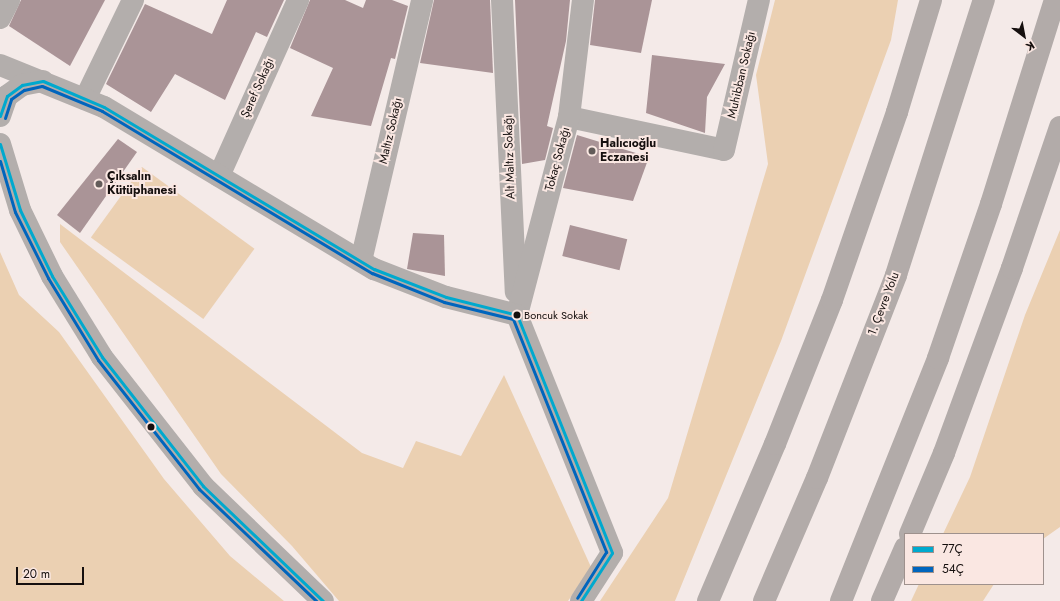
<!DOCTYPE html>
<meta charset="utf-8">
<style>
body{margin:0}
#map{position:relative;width:1060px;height:601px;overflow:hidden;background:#f4eae8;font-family:Jost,sans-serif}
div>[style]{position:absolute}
.green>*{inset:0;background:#ebd0b2;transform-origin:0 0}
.building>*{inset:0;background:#aa9497;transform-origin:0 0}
.street>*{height:22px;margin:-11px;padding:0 11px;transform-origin:11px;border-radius:11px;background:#b3aeac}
.secondary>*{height:22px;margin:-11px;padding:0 11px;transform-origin:11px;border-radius:11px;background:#b3aeac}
.highway>*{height:22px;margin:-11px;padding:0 11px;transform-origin:11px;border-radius:11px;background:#b2aba9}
.bus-1>*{height:3px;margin:-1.5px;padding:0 1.5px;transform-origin:1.5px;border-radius:1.5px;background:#00a9ce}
.bus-2>*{height:3px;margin:-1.5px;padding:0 1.5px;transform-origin:1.5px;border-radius:1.5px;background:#0065bd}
.dots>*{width:11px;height:11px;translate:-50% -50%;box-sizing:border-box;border:2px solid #fae7e2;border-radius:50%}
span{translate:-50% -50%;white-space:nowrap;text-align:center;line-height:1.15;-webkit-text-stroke:4px #fae7e2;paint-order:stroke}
.bus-label{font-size:11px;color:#150f0e}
.left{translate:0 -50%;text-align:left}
.street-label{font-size:12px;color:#150f0e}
.poi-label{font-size:12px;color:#150f0e;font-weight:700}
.legend{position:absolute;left:904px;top:533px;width:140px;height:52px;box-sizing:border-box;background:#fae7e2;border:1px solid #9e918d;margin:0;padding:5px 7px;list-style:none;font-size:12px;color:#150f0e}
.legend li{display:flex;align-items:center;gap:8px;height:20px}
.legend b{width:20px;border:1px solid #9e918d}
.north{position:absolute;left:1004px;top:16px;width:40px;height:40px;-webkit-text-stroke:3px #fae7e2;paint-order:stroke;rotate:148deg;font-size:11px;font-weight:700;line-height:16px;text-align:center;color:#150f0e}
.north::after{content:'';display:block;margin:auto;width:14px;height:18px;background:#150f0e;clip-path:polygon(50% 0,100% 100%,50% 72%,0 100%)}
.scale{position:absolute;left:16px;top:567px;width:68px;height:18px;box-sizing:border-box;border:2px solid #150f0e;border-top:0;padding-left:5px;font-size:12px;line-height:14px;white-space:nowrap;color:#150f0e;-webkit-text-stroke:3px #fae7e2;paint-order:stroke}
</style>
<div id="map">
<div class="green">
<i style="clip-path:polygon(775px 0,898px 0,891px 40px,781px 341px,675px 601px,600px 601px,668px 498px,768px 164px,756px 75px)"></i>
<i style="left:142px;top:167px;width:139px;height:87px;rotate:36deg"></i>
<i style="clip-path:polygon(60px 224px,362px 453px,403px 468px,416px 441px,461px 456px,504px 375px,591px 567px,568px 601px,339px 601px,292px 546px,221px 474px,60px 242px)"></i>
<i style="clip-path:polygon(1060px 230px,1060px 527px,1043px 539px,1043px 534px,943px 534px,970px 477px,1025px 315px)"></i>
<i style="clip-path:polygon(0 252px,19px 295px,59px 332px,164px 479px,230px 556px,284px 601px,0 601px)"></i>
<i style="clip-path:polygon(919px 584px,994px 584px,983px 601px,911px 601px)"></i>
</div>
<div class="building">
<i style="clip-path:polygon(21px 0,105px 0,70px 66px,9px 26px)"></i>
<i style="clip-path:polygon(227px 0,284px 0,267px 37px,256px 32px,225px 100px,175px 74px,151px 112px,106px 84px,145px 4px,212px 34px)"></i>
<i style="clip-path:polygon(310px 0,345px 0,363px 8px,366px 0,392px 0,408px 6px,395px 59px,391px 58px,371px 126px,311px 116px,333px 68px,290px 48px)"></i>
<i style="clip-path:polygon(434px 0,490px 0,493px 73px,420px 63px)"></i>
<i style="clip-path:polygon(515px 0,570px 0,566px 41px,547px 126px,553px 128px,545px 160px,522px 164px)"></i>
<i style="clip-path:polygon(595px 0,652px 0,641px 53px,590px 45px)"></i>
<i style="clip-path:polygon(652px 55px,725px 64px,707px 97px,705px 133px,646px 113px)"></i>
<i style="clip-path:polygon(577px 135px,649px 157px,633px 201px,563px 188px)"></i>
<i style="clip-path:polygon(118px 139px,137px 152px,80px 233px,57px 215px)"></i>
<i style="left:570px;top:225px;width:59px;height:32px;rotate:14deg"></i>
<i style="clip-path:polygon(413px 233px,444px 235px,445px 276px,407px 269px)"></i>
</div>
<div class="street">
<i style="left:502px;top:0;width:292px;rotate:87.3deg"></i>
<i style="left:0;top:18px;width:20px;rotate:-63deg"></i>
<i style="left:85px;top:99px;width:110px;rotate:-64.1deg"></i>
<i style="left:569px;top:117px;width:158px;rotate:12deg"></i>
<i style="left:724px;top:150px;width:154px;rotate:-76.9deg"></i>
<i style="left:219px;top:176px;width:193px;rotate:-65.8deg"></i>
<i style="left:361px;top:261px;width:268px;rotate:-76.8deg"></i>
<i style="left:517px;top:315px;width:205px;rotate:-75.3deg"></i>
<i style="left:569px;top:117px;width:118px;rotate:-83.2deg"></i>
</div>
<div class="secondary">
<i style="left:0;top:65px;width:112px;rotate:22deg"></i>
<i style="left:104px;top:107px;width:315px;rotate:31deg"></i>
<i style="left:374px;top:269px;width:77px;rotate:21.3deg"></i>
<i style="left:446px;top:297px;width:73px;rotate:14.2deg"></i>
<i style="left:517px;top:315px;width:256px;rotate:68.2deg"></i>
<i style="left:612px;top:553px;width:57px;rotate:122.9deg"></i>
<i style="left:0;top:116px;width:21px;rotate:-71deg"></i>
<i style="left:7px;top:96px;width:19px;rotate:-36deg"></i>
<i style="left:22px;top:85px;width:21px;rotate:-11deg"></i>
<i style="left:0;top:144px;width:69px;rotate:73.1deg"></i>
<i style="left:20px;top:210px;width:73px;rotate:64.1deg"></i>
<i style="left:52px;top:276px;width:95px;rotate:58.3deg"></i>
<i style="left:102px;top:357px;width:164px;rotate:51.9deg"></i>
<i style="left:203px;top:486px;width:166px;rotate:43.8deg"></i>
</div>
<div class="highway">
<i style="left:910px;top:534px;width:88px;rotate:-67.2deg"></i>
<i style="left:944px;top:453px;width:197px;rotate:-69.8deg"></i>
<i style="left:1012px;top:268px;width:149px;rotate:-71.2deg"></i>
<i style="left:708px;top:601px;width:171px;rotate:-66.9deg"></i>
<i style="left:775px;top:444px;width:155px;rotate:-68.4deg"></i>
<i style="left:832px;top:300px;width:199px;rotate:-70.9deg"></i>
<i style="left:897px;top:112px;width:117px;rotate:-73.1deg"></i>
<i style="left:764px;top:601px;width:134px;rotate:-66.7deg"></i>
<i style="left:817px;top:478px;width:218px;rotate:-68.7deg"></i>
<i style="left:896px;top:275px;width:289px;rotate:-72.3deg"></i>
<i style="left:841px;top:601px;width:262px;rotate:-68.2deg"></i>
<i style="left:938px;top:358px;width:163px;rotate:-71deg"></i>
<i style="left:991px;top:204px;width:214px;rotate:-72.6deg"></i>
<i style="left:882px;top:601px;width:58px;rotate:-66.5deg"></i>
</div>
<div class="bus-1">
<i style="left:0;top:116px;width:21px;rotate:-71deg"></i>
<i style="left:7px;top:96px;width:19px;rotate:-36deg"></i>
<i style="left:22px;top:85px;width:21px;rotate:-11deg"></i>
<i style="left:43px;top:81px;width:66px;rotate:23.1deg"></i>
<i style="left:104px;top:107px;width:315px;rotate:31deg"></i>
<i style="left:374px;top:269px;width:77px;rotate:21.3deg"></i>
<i style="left:446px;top:297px;width:73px;rotate:14.2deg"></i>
<i style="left:517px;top:315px;width:256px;rotate:68.2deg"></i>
<i style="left:612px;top:553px;width:57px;rotate:122.9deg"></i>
<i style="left:0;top:144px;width:69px;rotate:73.1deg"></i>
<i style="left:20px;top:210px;width:73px;rotate:64.1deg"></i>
<i style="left:52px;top:276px;width:95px;rotate:58.3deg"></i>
<i style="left:102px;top:357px;width:164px;rotate:51.9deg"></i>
<i style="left:203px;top:486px;width:166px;rotate:43.8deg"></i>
</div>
<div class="bus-2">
<i style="left:5px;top:118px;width:20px;rotate:-72deg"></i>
<i style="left:11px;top:99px;width:16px;rotate:-35deg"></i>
<i style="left:24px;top:90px;width:18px;rotate:-13deg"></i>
<i style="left:42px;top:86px;width:65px;rotate:22.6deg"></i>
<i style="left:102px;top:111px;width:315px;rotate:31deg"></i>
<i style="left:372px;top:273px;width:78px;rotate:21.9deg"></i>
<i style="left:444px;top:302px;width:71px;rotate:13.8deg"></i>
<i style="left:513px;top:319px;width:251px;rotate:68.2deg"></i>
<i style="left:606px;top:552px;width:54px;rotate:122.2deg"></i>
<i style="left:0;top:161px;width:53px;rotate:73.6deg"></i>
<i style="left:15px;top:212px;width:74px;rotate:63.4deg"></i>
<i style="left:48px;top:278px;width:96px;rotate:58.6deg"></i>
<i style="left:98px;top:360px;width:164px;rotate:51.9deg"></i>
<i style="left:199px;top:489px;width:162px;rotate:43.7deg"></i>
</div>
<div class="dots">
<i style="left:592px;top:151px;background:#635c5a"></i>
<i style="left:99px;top:184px;background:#635c5a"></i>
<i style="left:517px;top:315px;background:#150f0e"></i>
<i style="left:151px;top:427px;background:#150f0e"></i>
</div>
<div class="bus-label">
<span class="left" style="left:524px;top:315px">Boncuk Sokak</span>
</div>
<div class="street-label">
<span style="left:742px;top:75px;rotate:-77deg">Muhibban Sokağı</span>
<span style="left:258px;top:88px;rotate:-66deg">Şeref Sokağı</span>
<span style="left:391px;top:131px;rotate:-77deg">Maltız Sokağı</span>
<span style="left:510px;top:157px;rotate:-92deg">Alt Maltız Sokağı</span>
<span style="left:558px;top:159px;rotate:-75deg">Tokaç Sokağı</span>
<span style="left:884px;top:304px;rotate:-69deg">1. Çevre Yolu</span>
</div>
<div class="poi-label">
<span class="left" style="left:600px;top:151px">Halıcıoğlu<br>Eczanesi</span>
<span class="left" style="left:107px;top:184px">Çıksalın<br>Kütüphanesi</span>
</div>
<ul class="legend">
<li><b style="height:5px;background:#00a9ce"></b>77Ç</li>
<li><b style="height:5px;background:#0065bd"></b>54Ç</li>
</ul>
<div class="north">K</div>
<div class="scale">20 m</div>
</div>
